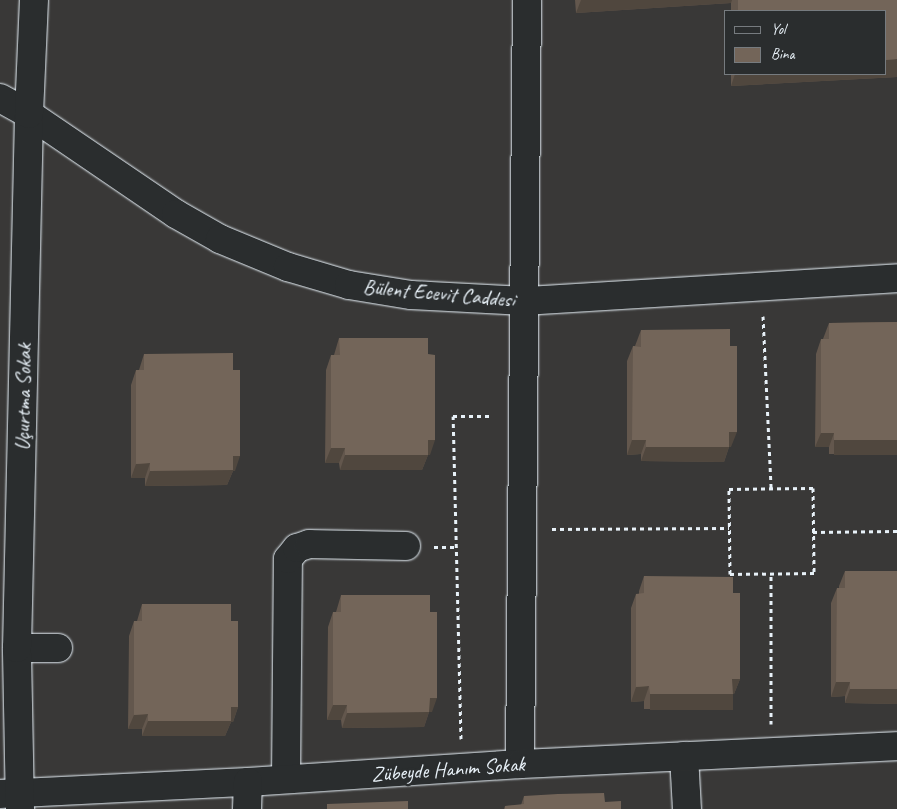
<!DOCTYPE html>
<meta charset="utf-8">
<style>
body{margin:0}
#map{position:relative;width:897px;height:809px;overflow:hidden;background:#393837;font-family:Caveat,sans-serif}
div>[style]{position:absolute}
.path>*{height:3px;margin-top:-1.5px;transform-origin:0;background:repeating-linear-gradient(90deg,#e8f1f8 0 4px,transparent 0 8px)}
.roads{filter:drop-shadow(0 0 1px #e8f1f8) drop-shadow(0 0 1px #e8f1f8)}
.minor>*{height:28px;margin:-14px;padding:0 14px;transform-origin:14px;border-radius:14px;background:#2a2d2e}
.wall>*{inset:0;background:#63574d}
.shaded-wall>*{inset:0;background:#50473e;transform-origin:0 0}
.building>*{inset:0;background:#736559}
span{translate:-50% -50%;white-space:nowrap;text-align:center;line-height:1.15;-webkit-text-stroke:5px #2a2d2e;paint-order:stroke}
.street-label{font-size:21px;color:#e8f1f8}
.legend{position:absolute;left:724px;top:10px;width:162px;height:65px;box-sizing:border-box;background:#2a2d2e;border:1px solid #767b7f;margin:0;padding:6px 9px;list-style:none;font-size:15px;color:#e8f1f8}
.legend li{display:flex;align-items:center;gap:10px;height:25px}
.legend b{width:25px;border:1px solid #767b7f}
</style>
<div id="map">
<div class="path">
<i style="left:763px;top:316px;width:172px;rotate:87.3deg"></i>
<i style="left:813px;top:488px;width:85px;rotate:89.3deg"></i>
<i style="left:814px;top:573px;width:84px;rotate:179.3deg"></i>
<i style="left:730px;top:574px;width:85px;rotate:-90.7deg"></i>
<i style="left:729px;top:489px;width:84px;rotate:-0.7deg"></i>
<i style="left:552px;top:529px;width:177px;rotate:-0.3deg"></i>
<i style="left:813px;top:532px;width:84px;rotate:-0.7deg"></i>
<i style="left:434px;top:547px;width:21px"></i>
<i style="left:771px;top:724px;width:149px;rotate:-90deg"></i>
<i style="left:461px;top:739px;width:323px;rotate:-91.4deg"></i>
<i style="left:453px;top:416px;width:40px"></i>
</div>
<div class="roads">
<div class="minor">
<i style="left:0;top:98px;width:33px;rotate:29deg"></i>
<i style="left:29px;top:114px;width:178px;rotate:34.2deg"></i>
<i style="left:176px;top:214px;width:51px;rotate:29.6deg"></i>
<i style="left:220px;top:239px;width:74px;rotate:22.4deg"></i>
<i style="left:288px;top:267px;width:64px;rotate:16.4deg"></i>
<i style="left:349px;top:285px;width:63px;rotate:9.2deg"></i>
<i style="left:411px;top:295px;width:114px;rotate:3deg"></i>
<i style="left:525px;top:301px;width:373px;rotate:-3.5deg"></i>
<i style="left:17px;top:648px;width:41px"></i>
<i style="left:684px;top:756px;width:53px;rotate:86.8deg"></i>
<i style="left:520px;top:764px;width:764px;rotate:-89.48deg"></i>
<i style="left:286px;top:779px;width:220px;rotate:-89.5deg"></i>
<i style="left:288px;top:559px;width:14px;rotate:-51deg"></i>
<i style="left:297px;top:548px;width:13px;rotate:-18deg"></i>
<i style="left:309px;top:544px;width:97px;rotate:1.2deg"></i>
<i style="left:0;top:794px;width:248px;rotate:-2.8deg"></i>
<i style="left:248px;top:782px;width:273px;rotate:-3.8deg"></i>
<i style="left:520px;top:764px;width:377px;rotate:-2.7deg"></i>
<i style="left:20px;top:809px;width:161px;rotate:-91.1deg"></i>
<i style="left:17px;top:648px;width:534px;rotate:-88.71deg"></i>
<i style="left:29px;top:114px;width:114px;rotate:-87.5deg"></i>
<i style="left:247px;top:809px;width:27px;rotate:-88deg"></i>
</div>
</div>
<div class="wall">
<i style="clip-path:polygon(575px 0,897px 0,897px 77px,731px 86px,731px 74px,886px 74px,886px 11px,731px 11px,731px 3px,576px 13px)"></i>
<i style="clip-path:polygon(897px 322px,897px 454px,829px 454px,829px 447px,815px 447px,816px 354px,821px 339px,823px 339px,829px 323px)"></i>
<i style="clip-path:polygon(641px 330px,731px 447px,729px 447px,724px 462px,641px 461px,641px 454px,627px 455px,627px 361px,633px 346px,635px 346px)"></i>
<i style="clip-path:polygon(339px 338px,430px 455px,428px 455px,422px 470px,340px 470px,339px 463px,325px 463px,326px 370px,331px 355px,334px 355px)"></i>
<i style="clip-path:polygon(144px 354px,235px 471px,233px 471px,227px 485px,145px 486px,145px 478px,131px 478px,131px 385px,136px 370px,139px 370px)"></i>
<i style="clip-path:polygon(845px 571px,897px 571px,897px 704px,845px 703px,845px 696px,831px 697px,831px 603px,837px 588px,839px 588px,839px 586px)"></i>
<i style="clip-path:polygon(644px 576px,733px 593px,740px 679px,734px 694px,733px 694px,727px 709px,644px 709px,644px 701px,631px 702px,631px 608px,636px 594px,639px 594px,639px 591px)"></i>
<i style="clip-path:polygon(341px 595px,432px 712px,429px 712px,424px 727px,342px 728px,341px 720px,327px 720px,328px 627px,333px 612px,336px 612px)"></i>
<i style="clip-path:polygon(142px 604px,231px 621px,238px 707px,233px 722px,231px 722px,225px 736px,142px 736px,142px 729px,128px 729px,129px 636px,134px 621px,137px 621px)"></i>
<i style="clip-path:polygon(524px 796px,605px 802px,621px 809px,504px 809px,505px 806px,521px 805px)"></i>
</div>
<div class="shaded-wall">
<i style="clip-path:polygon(581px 0,732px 0,731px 3px,576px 13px)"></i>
<i style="clip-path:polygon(897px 59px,897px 77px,731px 86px,735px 74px,886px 74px,886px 60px)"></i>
<i style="clip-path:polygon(729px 432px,737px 432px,731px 447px,729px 447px,724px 462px,641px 461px,646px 447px)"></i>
<i style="clip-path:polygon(821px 433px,834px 433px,829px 447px,815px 447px)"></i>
<i style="clip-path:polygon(428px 440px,435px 440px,430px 455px,428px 455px,422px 470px,340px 470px,345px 455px)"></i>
<i style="clip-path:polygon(632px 440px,646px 440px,641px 454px,627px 455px)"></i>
<i style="left:834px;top:440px;width:63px;height:15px"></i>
<i style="clip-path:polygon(331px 448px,345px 448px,339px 463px,325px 463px)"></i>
<i style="clip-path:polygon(233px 456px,240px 456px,235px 471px,233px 471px,227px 485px,145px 486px,150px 471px)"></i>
<i style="clip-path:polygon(150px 463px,145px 478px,131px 478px,136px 464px)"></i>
<i style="clip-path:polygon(732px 679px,740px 679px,734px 694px,727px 694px)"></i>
<i style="clip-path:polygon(836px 682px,850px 682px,845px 696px,831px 697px)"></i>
<i style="clip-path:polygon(649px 686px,644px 701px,631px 702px,636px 687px)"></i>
<i style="clip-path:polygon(850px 689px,897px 689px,897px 704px,845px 703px)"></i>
<i style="left:650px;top:694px;width:83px;height:16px"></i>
<i style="clip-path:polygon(430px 698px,437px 698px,432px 712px,429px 712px,424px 727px,342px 728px,347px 713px)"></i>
<i style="clip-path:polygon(333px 705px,347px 705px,341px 720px,327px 720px)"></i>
<i style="clip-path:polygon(231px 707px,238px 707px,233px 722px,231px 722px,225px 736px,142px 736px,148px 721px)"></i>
<i style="clip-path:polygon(148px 714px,142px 729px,128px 729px,134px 715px)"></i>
</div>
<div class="building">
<i style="clip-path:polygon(738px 0,897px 0,897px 59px,886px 60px,886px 11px,738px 11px)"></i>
<i style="clip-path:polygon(897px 322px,897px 440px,834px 440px,834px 433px,821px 433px,821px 339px,829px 339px,829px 323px)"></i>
<i style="clip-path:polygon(730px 329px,730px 346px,737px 346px,737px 432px,729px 432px,729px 447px,646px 447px,646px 440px,632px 440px,633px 346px,641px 347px,641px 330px)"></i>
<i style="clip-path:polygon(339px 338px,428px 338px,428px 354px,435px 355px,435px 440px,428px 440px,428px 455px,345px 455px,345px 448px,331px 448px,331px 355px,340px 355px)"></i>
<i style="clip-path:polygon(233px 353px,233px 370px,240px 370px,240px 456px,233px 456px,233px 470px,150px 471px,150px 463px,136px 464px,136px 370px,144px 370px,144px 354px)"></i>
<i style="clip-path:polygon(845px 571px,897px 571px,897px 689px,850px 689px,850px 682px,836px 682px,837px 588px,845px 588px)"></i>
<i style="clip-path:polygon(644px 576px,733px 577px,733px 593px,740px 593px,740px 679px,732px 679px,733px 694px,650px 694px,649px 686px,636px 687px,636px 594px,644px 593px)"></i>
<i style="clip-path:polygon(341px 595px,430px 595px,430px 612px,437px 612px,437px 698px,430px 698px,429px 712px,347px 713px,347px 705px,333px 705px,333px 612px,341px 612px)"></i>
<i style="clip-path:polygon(142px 604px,231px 604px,231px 621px,238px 621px,238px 707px,231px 707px,231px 721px,148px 721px,148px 714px,134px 715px,134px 621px,142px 621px)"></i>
<i style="clip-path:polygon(604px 793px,605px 802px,621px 801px,621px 809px,505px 809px,505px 806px,524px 804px,524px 796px,558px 794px)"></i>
<i style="clip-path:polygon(408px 801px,408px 809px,327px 809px,327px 804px)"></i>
</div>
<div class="street-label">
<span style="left:439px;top:293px;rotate:5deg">Bülent Ecevit Caddesi</span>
<span style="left:23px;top:397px;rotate:-89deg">Uçurtma Sokak</span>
<span style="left:448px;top:769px;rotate:-4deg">Zübeyde Hanım Sokak</span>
</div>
<ul class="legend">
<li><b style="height:6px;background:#2a2d2e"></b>Yol</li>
<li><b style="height:14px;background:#736559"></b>Bina</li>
</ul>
</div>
